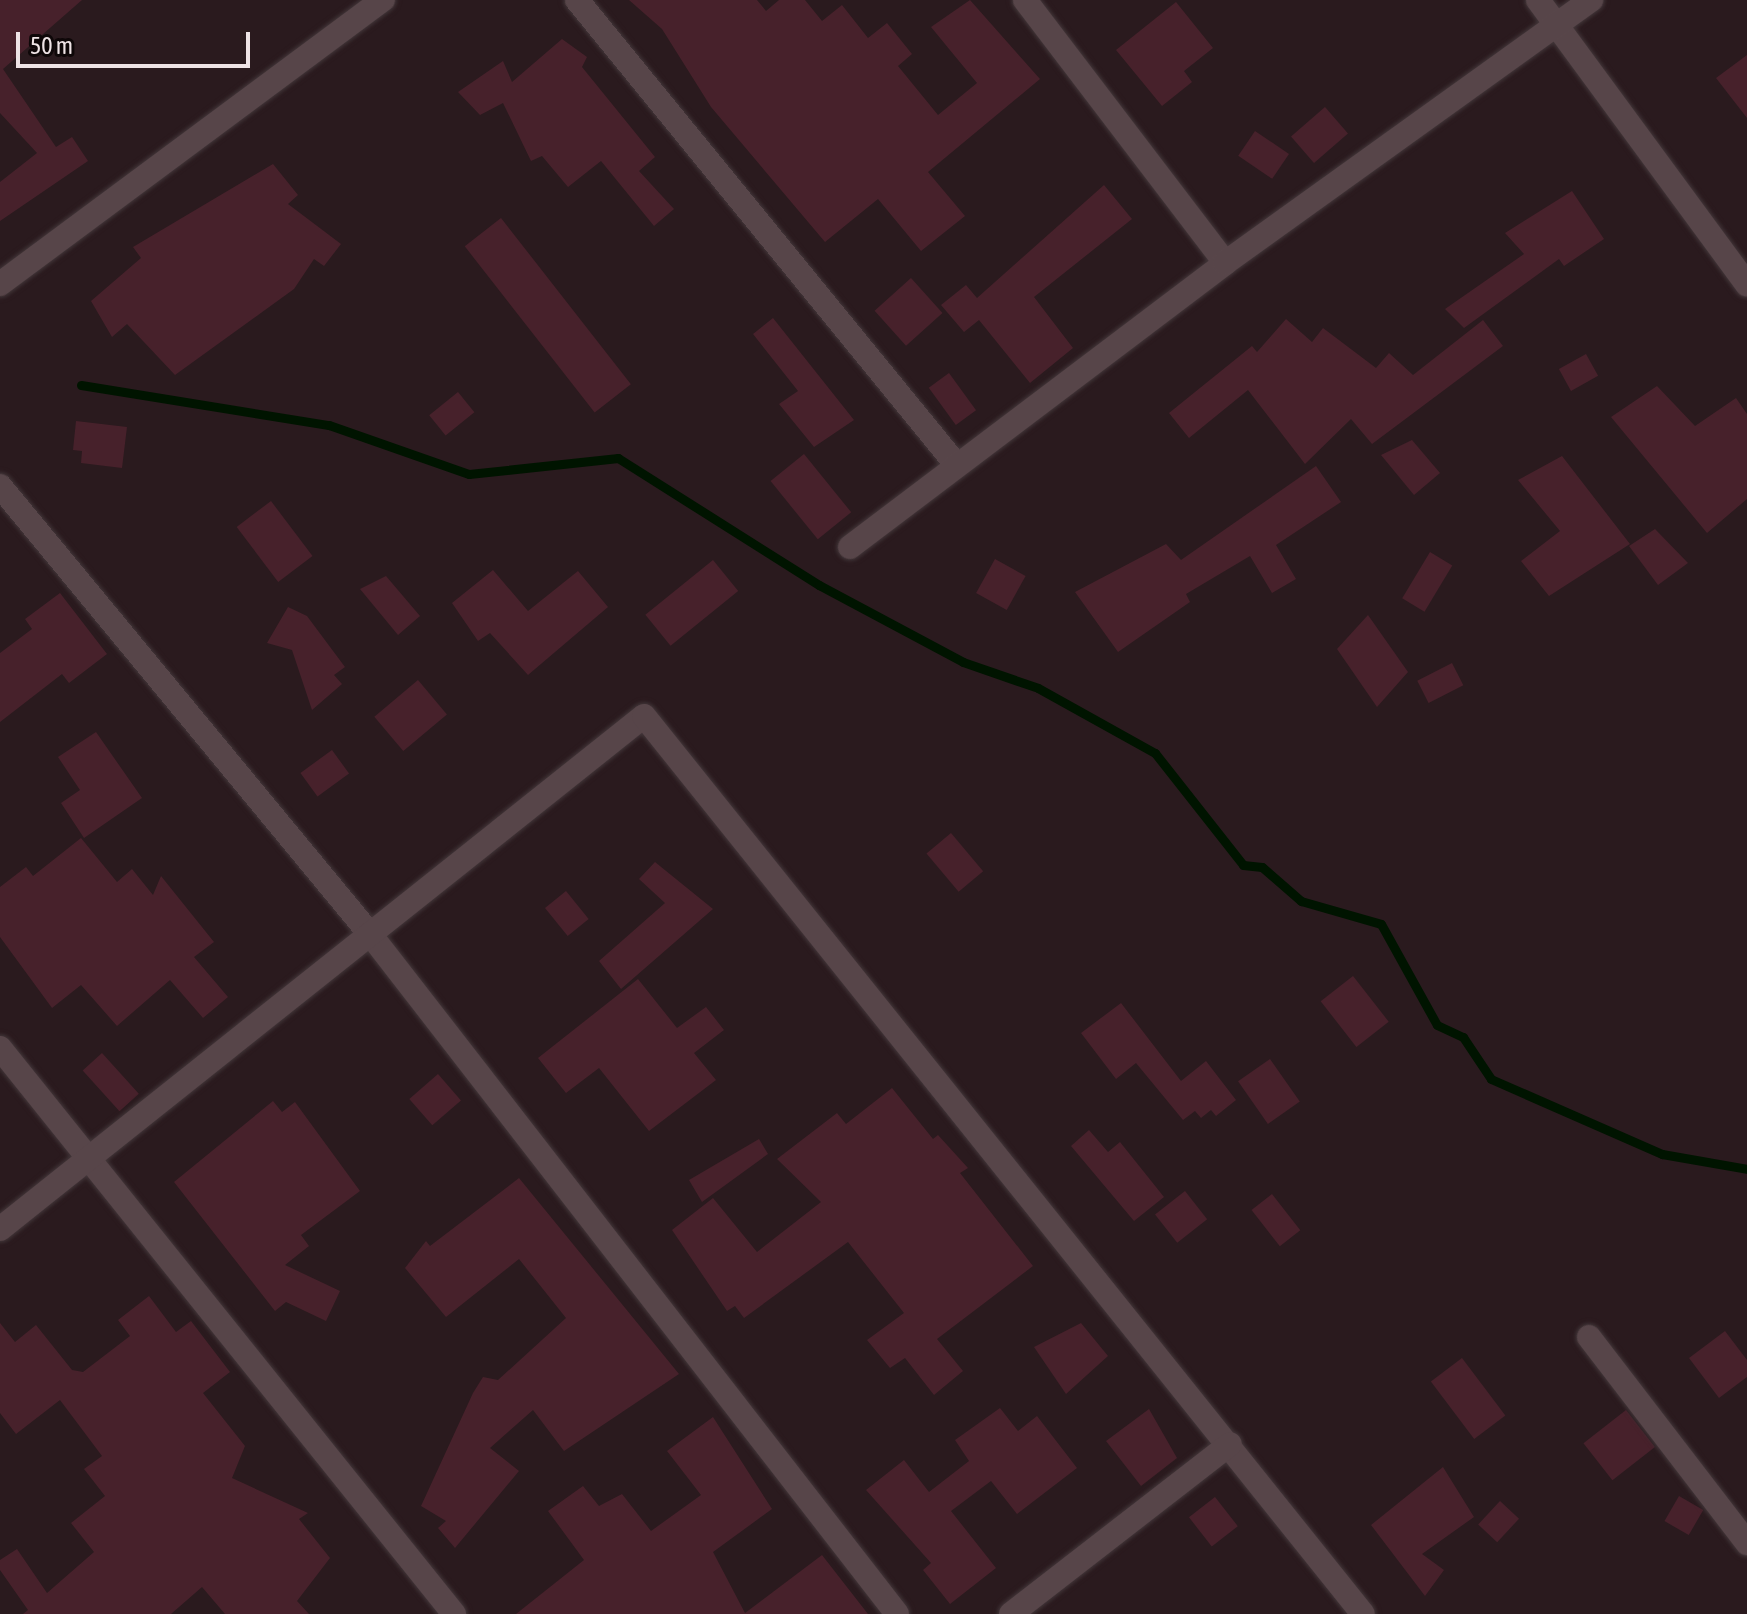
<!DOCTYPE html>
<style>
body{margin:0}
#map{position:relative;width:1747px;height:1614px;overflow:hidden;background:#2a1a1e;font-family:"Asap Condensed",sans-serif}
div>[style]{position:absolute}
.stream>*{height:9px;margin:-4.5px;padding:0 4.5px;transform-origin:4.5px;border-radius:4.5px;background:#001400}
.building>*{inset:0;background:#47212b;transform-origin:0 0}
.roads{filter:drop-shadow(0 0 2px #423639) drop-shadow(0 0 2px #423639)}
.street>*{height:24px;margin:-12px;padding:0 12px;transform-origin:12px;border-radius:12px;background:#574549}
span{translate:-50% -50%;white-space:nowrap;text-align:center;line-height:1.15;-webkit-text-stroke:6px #0e0708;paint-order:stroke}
.scale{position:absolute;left:16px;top:32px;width:234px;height:36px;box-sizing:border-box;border:4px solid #eee3e5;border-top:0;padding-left:10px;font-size:24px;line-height:28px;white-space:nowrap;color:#eee3e5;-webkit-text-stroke:6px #0e0708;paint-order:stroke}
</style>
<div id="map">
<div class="stream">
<i style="left:81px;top:385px;width:251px;rotate:9.2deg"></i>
<i style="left:329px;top:425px;width:148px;rotate:19.3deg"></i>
<i style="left:469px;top:474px;width:150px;rotate:-6.1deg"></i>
<i style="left:618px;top:458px;width:238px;rotate:32.3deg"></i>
<i style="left:819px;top:585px;width:163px;rotate:28.1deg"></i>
<i style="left:963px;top:662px;width:79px;rotate:19.1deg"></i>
<i style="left:1038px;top:688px;width:134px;rotate:29.1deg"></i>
<i style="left:1155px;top:753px;width:142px;rotate:51.8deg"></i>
<i style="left:1243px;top:865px;width:19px;rotate:6deg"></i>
<i style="left:1262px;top:867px;width:52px;rotate:41.1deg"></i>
<i style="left:1301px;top:901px;width:83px;rotate:16deg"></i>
<i style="left:1381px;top:924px;width:115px;rotate:61deg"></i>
<i style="left:1437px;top:1025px;width:29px;rotate:25deg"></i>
<i style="left:1463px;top:1037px;width:50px;rotate:56.3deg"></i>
<i style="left:1491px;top:1079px;width:187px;rotate:23.7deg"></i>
<i style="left:1662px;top:1154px;width:86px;rotate:10deg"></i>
</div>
<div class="building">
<i style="clip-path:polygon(0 0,82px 0,3px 69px,56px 147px,72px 137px,88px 161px,0 221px,0 182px,37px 153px,0 113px)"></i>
<i style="clip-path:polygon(629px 0,757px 0,766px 11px,779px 0,805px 0,822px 21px,842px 5px,868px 38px,887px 23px,912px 54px,898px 66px,938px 115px,977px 83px,931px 27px,970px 0,1040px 79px,928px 172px,965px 216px,921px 251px,878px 199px,825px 242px,711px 107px,662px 29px)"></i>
<i style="clip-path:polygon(1176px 2px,1213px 48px,1184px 71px,1192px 82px,1162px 106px,1116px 50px)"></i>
<i style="clip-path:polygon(562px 39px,587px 57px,582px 67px,655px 157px,639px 171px,674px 209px,654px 226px,601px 161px,568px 187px,542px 156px,531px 161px,503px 103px,480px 115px,458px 92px,503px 61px,512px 82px)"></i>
<i style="clip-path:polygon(1747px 55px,1747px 118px,1716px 78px)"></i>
<i style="left:1325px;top:107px;width:35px;height:45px;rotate:49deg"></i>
<i style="left:1255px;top:131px;width:41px;height:30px;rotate:34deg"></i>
<i style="clip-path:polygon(273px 164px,298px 195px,288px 204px,341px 244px,324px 266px,314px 259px,294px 289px,175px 375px,127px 324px,112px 337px,91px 301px,141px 258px,133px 247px)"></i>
<i style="clip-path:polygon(1104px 185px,1132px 219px,1034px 297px,1073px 348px,1030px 383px,979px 320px,964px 332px,941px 305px,966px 285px,977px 298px)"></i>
<i style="clip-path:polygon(1572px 191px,1604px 239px,1564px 266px,1559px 259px,1464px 328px,1445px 309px,1524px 254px,1505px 233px)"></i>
<i style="left:501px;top:218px;width:211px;height:46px;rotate:52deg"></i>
<i style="left:911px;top:278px;width:47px;height:49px;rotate:48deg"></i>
<i style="clip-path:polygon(773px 318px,854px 420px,814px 447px,779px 404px,798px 391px,753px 334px)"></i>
<i style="clip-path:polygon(1286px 319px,1312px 342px,1323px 328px,1376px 368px,1389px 353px,1413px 375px,1483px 320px,1503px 346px,1372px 444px,1351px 419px,1305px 464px,1248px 390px,1189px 438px,1169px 413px,1252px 346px,1257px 352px)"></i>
<i style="left:1586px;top:354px;width:25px;height:31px;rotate:61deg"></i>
<i style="left:949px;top:373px;width:46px;height:25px;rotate:54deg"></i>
<i style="clip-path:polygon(1657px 386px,1695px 426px,1736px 398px,1747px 414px,1747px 499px,1707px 533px,1611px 417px)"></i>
<i style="left:458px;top:392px;width:26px;height:37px;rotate:51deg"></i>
<i style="clip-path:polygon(76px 421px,127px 427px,122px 468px,81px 463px,82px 451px,73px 450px)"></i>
<i style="clip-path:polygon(1412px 440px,1440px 473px,1414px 495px,1381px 455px)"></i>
<i style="left:804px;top:454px;width:75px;height:43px;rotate:51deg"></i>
<i style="clip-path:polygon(1562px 456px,1630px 544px,1549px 596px,1521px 561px,1560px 531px,1518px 480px)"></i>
<i style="clip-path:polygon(1316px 466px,1341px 502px,1276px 545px,1296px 579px,1272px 593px,1250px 556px,1186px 594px,1190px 602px,1118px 652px,1075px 592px,1166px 544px,1181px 560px)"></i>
<i style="left:271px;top:501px;width:69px;height:43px;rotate:53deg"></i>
<i style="clip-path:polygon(1655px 529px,1688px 563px,1658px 585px,1629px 546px)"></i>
<i style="left:1430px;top:552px;width:26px;height:54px;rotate:31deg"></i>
<i style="left:995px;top:559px;width:35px;height:39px;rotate:29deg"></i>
<i style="left:713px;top:560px;width:40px;height:87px;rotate:51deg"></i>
<i style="clip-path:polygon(493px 570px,528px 611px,578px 571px,608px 607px,528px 675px,490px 633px,478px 641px,452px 603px)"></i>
<i style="clip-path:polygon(386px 576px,420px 616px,398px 635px,360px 589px)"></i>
<i style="clip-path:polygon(60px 593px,107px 654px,69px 683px,62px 674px,0 722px,0 653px,32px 629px,25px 619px)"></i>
<i style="clip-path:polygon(288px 607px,307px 616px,345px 667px,334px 675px,342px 684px,312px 710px,292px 650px,267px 643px)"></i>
<i style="clip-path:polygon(1368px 615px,1408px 672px,1377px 707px,1337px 649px)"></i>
<i style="left:1452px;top:663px;width:25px;height:39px;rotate:63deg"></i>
<i style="left:418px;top:680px;width:45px;height:57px;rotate:50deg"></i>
<i style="clip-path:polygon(96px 732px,142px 798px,84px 838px,61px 803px,80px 790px,58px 757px)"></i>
<i style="left:332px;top:750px;width:29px;height:39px;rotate:54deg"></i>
<i style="left:951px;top:833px;width:50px;height:32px;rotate:50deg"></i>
<i style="clip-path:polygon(81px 838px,117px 882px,132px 869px,153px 895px,161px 876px,214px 942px,194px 957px,228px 997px,203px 1018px,170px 980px,117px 1026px,81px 985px,52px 1008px,0 937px,0 887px,26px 867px,33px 876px)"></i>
<i style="clip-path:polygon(655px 862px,713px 909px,621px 989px,599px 961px,665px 903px,639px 879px)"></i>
<i style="left:566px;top:891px;width:36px;height:27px;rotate:51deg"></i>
<i style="left:1353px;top:976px;width:58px;height:41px;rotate:52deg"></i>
<i style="clip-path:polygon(638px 979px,677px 1028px,706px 1007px,724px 1030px,694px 1053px,716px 1080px,649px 1131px,599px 1068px,566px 1093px,538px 1058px)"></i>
<i style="clip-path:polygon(1121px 1003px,1181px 1081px,1206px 1061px,1236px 1100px,1216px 1116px,1211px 1110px,1201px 1118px,1195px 1111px,1183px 1120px,1136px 1063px,1116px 1079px,1081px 1033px)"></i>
<i style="left:102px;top:1053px;width:55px;height:26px;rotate:48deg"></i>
<i style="left:1270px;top:1059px;width:52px;height:39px;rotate:55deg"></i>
<i style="left:438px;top:1074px;width:35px;height:38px;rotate:49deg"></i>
<i style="clip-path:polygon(892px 1088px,933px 1139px,938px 1135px,968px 1168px,960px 1173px,1033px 1266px,937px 1339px,963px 1371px,934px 1395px,905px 1358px,890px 1368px,867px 1340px,904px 1313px,848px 1242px,744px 1318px,735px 1306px,727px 1311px,672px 1230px,713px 1198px,757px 1252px,821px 1202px,777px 1159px,837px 1113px,846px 1124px)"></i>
<i style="clip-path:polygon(273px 1101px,282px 1112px,295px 1102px,360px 1191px,301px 1235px,309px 1246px,285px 1265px,340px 1291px,326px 1321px,286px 1302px,275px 1311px,174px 1182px)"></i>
<i style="clip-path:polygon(1089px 1130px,1108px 1152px,1120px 1142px,1164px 1197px,1134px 1221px,1071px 1146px)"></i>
<i style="clip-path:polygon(759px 1139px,768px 1154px,702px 1202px,689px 1180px)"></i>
<i style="clip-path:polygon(519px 1178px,679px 1374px,564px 1451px,533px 1410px,490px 1448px,519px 1471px,455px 1548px,438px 1528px,446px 1521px,421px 1506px,473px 1393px,483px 1377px,498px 1380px,566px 1318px,519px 1259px,446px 1317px,405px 1268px,426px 1241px,430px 1246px)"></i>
<i style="left:1185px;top:1191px;width:36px;height:38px;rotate:52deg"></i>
<i style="left:1272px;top:1194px;width:46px;height:26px;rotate:52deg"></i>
<i style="clip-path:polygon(149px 1296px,176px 1332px,191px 1321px,230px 1372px,203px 1393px,245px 1446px,232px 1478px,308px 1513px,299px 1519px,330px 1558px,297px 1601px,309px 1614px,225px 1614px,202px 1587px,171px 1614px,23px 1614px,28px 1610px,0 1570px,0 1560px,17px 1549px,47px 1593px,94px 1552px,71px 1523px,105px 1496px,84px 1469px,102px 1456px,60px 1400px,16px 1434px,0 1413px,0 1323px,15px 1342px,36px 1325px,72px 1370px,83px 1372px,130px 1336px,118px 1320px)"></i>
<i style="clip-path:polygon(1081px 1323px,1108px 1356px,1066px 1394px,1034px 1347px)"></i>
<i style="clip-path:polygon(1725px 1331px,1747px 1360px,1747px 1377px,1719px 1398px,1689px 1358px)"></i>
<i style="left:1462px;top:1358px;width:72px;height:39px;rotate:53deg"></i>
<i style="clip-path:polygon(1000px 1408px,1018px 1431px,1037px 1416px,1077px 1468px,1017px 1514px,991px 1481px,951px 1511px,996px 1568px,950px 1604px,923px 1570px,931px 1563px,866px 1490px,904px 1460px,929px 1492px,969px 1461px,955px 1440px)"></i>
<i style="clip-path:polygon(1149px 1409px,1177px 1458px,1141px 1486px,1106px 1441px)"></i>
<i style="left:1626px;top:1410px;width:47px;height:54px;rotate:52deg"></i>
<i style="clip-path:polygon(713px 1417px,772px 1509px,713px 1552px,745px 1613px,822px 1555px,868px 1614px,516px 1614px,584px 1560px,548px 1511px,583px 1486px,599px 1506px,622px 1494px,651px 1531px,701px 1495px,667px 1451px)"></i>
<i style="clip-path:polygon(1443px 1467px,1474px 1517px,1422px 1554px,1444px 1570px,1425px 1596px,1371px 1525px)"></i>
<i style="left:1679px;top:1496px;width:28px;height:29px;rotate:30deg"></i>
<i style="left:1215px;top:1497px;width:37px;height:33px;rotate:52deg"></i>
<i style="left:1500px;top:1501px;width:26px;height:32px;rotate:43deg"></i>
</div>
<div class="roads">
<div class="street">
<i style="left:577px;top:0;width:598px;rotate:50.77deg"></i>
<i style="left:1025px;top:0;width:330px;rotate:52.7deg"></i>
<i style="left:1538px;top:0;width:353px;rotate:53.7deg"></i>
<i style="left:0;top:284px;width:477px;rotate:-36.6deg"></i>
<i style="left:0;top:486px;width:581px;rotate:50.45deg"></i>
<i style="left:370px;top:934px;width:860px;rotate:52.22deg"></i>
<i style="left:850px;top:547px;width:470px;rotate:-37.1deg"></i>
<i style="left:1225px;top:263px;width:451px;rotate:-35.7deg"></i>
<i style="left:0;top:1048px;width:726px;rotate:51.27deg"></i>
<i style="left:0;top:1229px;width:823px;rotate:-38.54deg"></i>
<i style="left:644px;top:716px;width:1150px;rotate:51.32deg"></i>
<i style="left:1589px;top:1337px;width:260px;rotate:52.5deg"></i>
<i style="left:1011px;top:1614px;width:277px;rotate:-37.8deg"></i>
</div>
</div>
<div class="scale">50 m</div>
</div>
